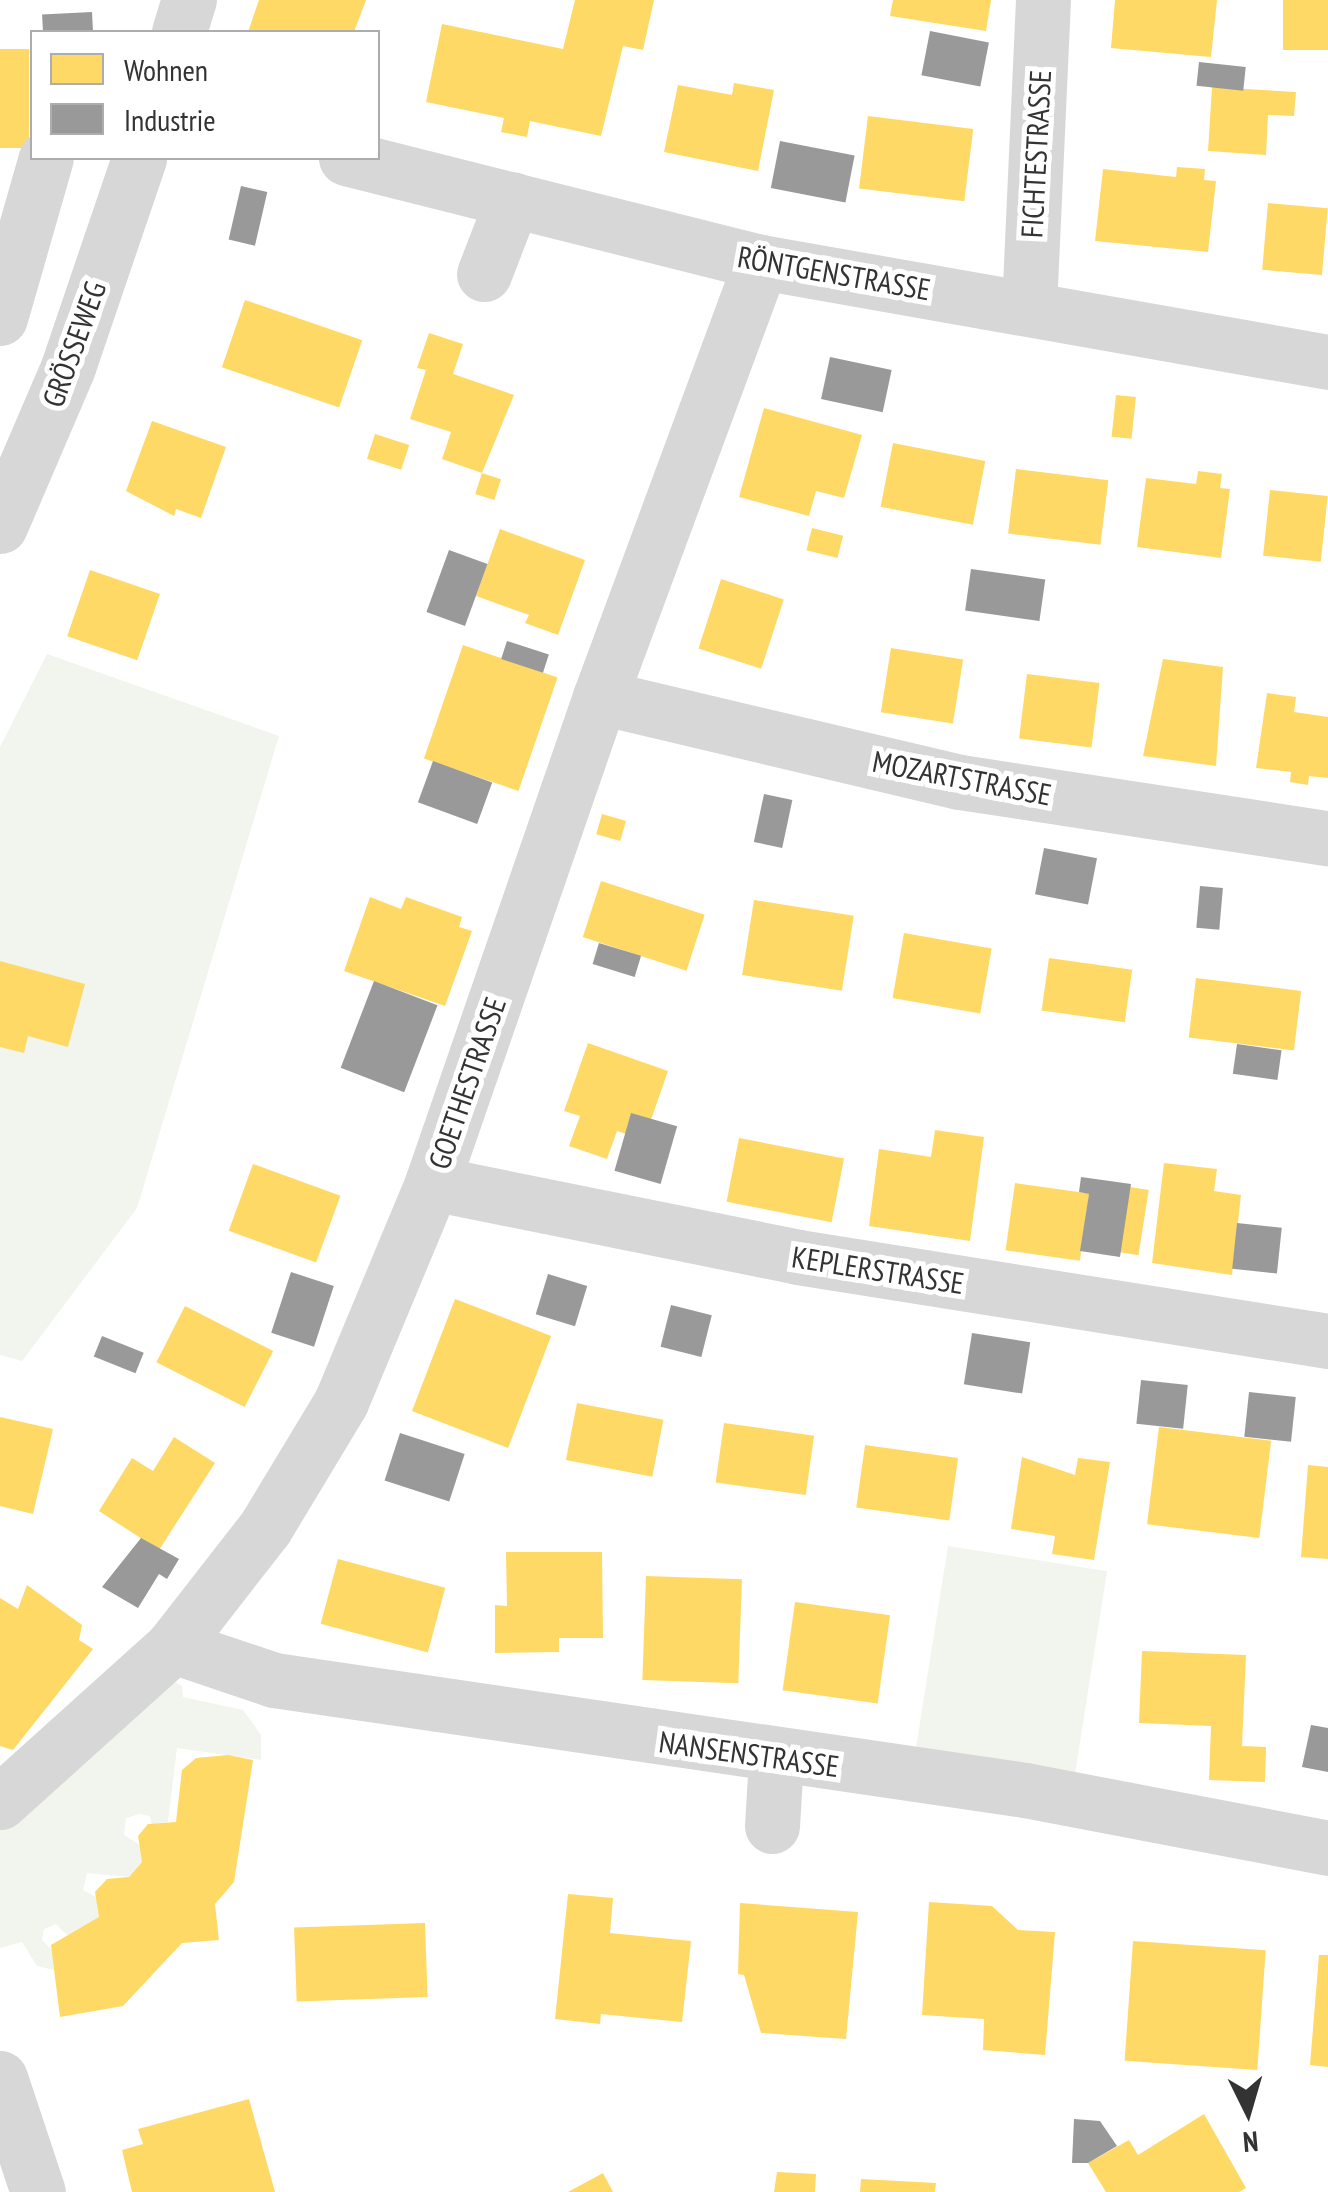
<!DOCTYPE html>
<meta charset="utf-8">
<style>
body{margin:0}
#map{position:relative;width:1328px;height:2192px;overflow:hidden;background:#fff;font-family:"PT Sans Narrow",sans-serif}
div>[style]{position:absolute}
.green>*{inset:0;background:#f1f5ed;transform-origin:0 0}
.homes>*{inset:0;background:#ffd966;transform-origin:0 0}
.industry>*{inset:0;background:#999;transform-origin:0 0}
.minor>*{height:55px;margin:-27.5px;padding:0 27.5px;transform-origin:27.5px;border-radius:27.5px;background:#d7d7d7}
span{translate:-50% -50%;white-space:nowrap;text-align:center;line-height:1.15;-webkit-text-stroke:10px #fff;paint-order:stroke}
.street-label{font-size:30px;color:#333}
.legend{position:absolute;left:30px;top:30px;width:350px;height:130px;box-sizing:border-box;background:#fff;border:2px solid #adadad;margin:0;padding:12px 18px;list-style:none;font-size:30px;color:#333}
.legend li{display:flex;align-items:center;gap:20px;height:50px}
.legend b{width:50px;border:2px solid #adadad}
.north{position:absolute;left:1198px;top:2062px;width:100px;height:100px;-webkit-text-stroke:8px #fff;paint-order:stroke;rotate:175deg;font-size:28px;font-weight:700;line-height:40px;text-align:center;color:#333}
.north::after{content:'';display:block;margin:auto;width:35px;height:45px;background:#333;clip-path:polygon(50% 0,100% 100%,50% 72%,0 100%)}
</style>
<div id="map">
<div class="green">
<i style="clip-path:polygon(47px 654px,279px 736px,137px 1208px,22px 1361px,0 1355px,0 747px)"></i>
<i style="left:948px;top:1546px;width:161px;height:204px;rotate:9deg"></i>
<i style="clip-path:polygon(171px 1680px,182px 1686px,183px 1697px,243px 1710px,261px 1735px,261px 1760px,177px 1748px,168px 1822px,152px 1824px,150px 1816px,139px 1814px,126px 1818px,124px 1835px,140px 1845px,142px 1862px,129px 1877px,87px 1873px,83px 1890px,96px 1897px,99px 1917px,84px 1931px,67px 1935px,56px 1924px,44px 1929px,42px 1940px,52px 1950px,54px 1970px,37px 1966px,22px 1942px,0 1948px,0 1815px)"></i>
</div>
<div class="homes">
<i style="clip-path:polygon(259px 0,366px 0,354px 32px,248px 32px)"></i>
<i style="clip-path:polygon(575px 0,654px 0,643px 50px,623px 46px,601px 136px,530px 121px,527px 137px,501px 132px,504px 118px,426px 102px,442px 24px,563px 49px)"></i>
<i style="clip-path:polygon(893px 0,991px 0,986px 31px,890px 16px)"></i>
<i style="clip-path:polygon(1115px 0,1217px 0,1211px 57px,1111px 48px)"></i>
<i style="left:1283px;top:0;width:45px;height:50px"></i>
<i style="left:0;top:49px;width:29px;height:99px"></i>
<i style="clip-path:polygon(734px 83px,774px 90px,758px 171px,664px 152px,678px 85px,732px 95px)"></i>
<i style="clip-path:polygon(1212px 87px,1296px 92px,1294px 116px,1268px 115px,1266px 155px,1208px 151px)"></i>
<i style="left:868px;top:116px;width:106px;height:73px;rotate:7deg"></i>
<i style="clip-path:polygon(1177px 167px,1205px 169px,1204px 180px,1216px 181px,1208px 252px,1095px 241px,1103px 169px,1176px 177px)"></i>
<i style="left:1268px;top:203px;width:60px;height:67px;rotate:5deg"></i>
<i style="left:245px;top:300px;width:124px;height:71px;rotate:19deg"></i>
<i style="clip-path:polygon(429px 333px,463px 344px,453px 374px,514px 395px,482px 473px,442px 459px,451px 432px,410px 419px,426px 370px,417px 368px)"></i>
<i style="left:1116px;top:395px;width:20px;height:42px;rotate:6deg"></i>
<i style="clip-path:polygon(764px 408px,862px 435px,844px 498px,816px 491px,809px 516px,739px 497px)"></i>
<i style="clip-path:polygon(152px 421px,226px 447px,201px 518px,176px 509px,174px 516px,126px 491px)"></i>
<i style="left:375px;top:434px;width:36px;height:26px;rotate:18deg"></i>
<i style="left:893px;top:443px;width:94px;height:65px;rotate:11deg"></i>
<i style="left:1016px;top:469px;width:93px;height:65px;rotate:7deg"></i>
<i style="clip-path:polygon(1198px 471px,1222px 474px,1220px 488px,1230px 489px,1221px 558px,1137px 547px,1146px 478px,1196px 484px)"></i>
<i style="left:482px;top:473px;width:20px;height:22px;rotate:18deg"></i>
<i style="left:1270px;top:490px;width:58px;height:66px;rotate:6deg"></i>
<i style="left:812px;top:528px;width:32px;height:23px;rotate:14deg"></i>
<i style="clip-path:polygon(500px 529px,585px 560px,558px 635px,525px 623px,529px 615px,476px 596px)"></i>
<i style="left:90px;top:570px;width:74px;height:70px;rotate:19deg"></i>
<i style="left:721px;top:579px;width:66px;height:73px;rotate:18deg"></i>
<i style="left:463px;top:645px;width:100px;height:120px;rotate:19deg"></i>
<i style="left:891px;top:648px;width:73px;height:65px;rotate:9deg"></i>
<i style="clip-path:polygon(1163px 659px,1223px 667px,1216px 766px,1143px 756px)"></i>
<i style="left:1027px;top:674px;width:73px;height:65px;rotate:7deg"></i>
<i style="clip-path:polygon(1267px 693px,1296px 697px,1294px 712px,1328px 717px,1328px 778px,1309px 776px,1308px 785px,1290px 782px,1291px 772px,1256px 768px)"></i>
<i style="left:602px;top:814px;width:25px;height:21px;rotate:16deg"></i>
<i style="left:601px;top:881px;width:109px;height:59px;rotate:18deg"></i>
<i style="clip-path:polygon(370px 897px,401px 909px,406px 897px,462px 917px,459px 927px,472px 931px,445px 1006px,344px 971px)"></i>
<i style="left:754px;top:900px;width:101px;height:76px;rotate:9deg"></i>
<i style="left:904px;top:933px;width:89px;height:66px;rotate:10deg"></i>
<i style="left:1049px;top:958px;width:84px;height:53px;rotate:8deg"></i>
<i style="clip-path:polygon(0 961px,85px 984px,68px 1047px,28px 1036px,24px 1053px,0 1047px)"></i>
<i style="left:1196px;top:978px;width:106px;height:60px;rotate:7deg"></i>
<i style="clip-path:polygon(588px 1043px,668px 1071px,644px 1140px,617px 1131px,607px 1159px,569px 1146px,580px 1116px,564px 1111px)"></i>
<i style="clip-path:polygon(935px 1130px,984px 1137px,970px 1241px,869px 1226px,879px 1149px,931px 1157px)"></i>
<i style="left:739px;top:1138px;width:107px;height:65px;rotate:11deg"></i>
<i style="clip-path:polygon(1164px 1163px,1217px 1169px,1214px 1191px,1241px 1195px,1232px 1275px,1152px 1263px)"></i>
<i style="left:253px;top:1164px;width:93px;height:71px;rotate:20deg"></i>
<i style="left:1015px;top:1183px;width:75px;height:68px;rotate:8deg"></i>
<i style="left:1130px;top:1187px;width:19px;height:66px;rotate:9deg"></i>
<i style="left:455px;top:1299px;width:103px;height:120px;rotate:21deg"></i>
<i style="left:185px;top:1306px;width:99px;height:63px;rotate:27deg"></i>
<i style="left:577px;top:1403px;width:88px;height:58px;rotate:11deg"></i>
<i style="clip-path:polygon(0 1417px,53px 1429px,33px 1514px,0 1506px)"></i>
<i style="left:724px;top:1423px;width:91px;height:60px;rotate:8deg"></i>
<i style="left:1159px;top:1427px;width:113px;height:98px;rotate:7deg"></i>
<i style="clip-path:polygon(174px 1437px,215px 1463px,159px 1550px,99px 1511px,132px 1458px,153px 1471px)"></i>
<i style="left:865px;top:1445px;width:94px;height:63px;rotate:8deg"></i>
<i style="clip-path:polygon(1022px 1457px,1075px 1475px,1078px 1458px,1110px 1462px,1094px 1560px,1052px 1554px,1055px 1536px,1011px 1529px)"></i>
<i style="clip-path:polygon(1308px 1465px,1328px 1467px,1328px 1559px,1301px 1557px)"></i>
<i style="clip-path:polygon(506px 1552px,602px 1552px,603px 1638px,559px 1638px,559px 1652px,495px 1653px,495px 1605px,507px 1606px)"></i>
<i style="left:338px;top:1559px;width:111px;height:67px;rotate:15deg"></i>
<i style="left:646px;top:1576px;width:96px;height:104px;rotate:2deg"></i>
<i style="clip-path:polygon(27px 1585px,82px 1625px,79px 1640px,93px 1649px,13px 1750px,0 1746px,0 1598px,18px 1609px)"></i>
<i style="left:795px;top:1602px;width:96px;height:89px;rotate:8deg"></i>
<i style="clip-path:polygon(1142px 1651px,1246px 1655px,1242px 1746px,1266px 1747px,1265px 1782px,1209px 1780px,1211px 1726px,1139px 1723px)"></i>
<i style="clip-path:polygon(228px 1755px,253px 1760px,234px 1882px,215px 1904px,219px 1940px,182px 1943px,123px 2006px,60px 2017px,51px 1945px,99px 1917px,95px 1892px,107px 1879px,129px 1877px,142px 1862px,138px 1836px,148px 1824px,176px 1822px,182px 1770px,196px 1758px)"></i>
<i style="clip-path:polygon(568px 1894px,613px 1898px,610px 1933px,691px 1941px,682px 2022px,601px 2014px,600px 2024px,555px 2019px)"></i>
<i style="clip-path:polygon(929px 1902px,992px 1906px,1018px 1930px,1055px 1932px,1045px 2055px,983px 2050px,984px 2019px,922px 2015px)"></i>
<i style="clip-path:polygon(740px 1903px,858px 1912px,846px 2039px,761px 2033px,744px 1975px,738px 1974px)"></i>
<i style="left:425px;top:1923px;width:74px;height:131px;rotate:88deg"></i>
<i style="left:1133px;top:1941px;width:133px;height:120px;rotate:4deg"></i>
<i style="clip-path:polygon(1319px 1955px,1328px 1955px,1328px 2067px,1310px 2065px)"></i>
<i style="clip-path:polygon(249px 2099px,275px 2192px,132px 2192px,122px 2150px,143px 2144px,138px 2129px)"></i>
<i style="clip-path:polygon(1204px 2114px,1246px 2188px,1239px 2192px,1106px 2192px,1088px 2163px,1129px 2140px,1138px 2155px)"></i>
<i style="clip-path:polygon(777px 2172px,816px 2174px,815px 2192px,774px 2192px)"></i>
<i style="clip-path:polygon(603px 2173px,613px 2192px,568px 2192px)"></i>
<i style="clip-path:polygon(861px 2179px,936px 2183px,935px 2192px,860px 2192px)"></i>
</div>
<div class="industry">
<i style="left:92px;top:12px;width:20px;height:50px;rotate:87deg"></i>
<i style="left:930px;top:31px;width:60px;height:45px;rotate:11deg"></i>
<i style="left:1199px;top:62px;width:47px;height:24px;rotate:6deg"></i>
<i style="left:780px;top:141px;width:76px;height:48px;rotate:11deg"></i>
<i style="left:241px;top:186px;width:27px;height:55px;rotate:13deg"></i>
<i style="left:830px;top:357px;width:63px;height:43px;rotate:12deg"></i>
<i style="left:449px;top:550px;width:41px;height:66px;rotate:20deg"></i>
<i style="left:971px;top:569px;width:75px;height:42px;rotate:8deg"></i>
<i style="left:507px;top:641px;width:44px;height:19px;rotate:18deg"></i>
<i style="left:433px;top:761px;width:63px;height:44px;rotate:20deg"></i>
<i style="left:764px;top:794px;width:29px;height:49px;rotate:12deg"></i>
<i style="left:1044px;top:848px;width:54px;height:47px;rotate:11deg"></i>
<i style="left:1200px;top:886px;width:23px;height:42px;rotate:5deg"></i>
<i style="left:599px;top:943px;width:44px;height:22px;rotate:17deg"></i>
<i style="left:374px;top:981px;width:68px;height:93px;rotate:21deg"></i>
<i style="left:1237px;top:1044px;width:45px;height:30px;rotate:8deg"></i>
<i style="left:631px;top:1113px;width:48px;height:60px;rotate:16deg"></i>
<i style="clip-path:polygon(1081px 1177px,1131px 1184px,1120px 1257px,1080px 1251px,1089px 1194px,1079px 1192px)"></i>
<i style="left:1237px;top:1223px;width:45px;height:46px;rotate:6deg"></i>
<i style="left:291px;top:1272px;width:45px;height:64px;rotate:18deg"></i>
<i style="left:548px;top:1274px;width:41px;height:42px;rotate:17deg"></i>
<i style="left:671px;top:1305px;width:42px;height:43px;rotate:14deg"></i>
<i style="left:972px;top:1333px;width:59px;height:52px;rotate:9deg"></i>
<i style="left:102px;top:1336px;width:45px;height:22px;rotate:22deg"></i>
<i style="left:1141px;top:1380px;width:47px;height:44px;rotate:6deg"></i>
<i style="left:1249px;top:1392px;width:47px;height:45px;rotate:6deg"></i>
<i style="left:400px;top:1433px;width:68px;height:50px;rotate:18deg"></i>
<i style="clip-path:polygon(141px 1538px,179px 1559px,167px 1579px,159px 1574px,138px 1608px,102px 1587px)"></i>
<i style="clip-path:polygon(1311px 1725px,1328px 1728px,1328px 1772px,1302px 1767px)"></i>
<i style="clip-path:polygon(1074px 2119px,1100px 2121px,1117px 2146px,1088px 2163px,1072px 2163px)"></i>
</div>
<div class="minor">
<i style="left:179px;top:32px;width:34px;rotate:-73deg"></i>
<i style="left:346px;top:158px;width:428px;rotate:14.1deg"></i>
<i style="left:761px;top:262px;width:576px;rotate:10deg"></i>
<i style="left:484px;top:274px;width:80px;rotate:-68.9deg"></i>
<i style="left:1029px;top:308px;width:308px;rotate:-87.4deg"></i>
<i style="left:0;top:318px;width:166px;rotate:-74deg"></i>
<i style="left:0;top:526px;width:173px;rotate:-66.8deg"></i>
<i style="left:68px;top:367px;width:221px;rotate:-71.2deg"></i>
<i style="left:600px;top:697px;width:370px;rotate:13.3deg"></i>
<i style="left:960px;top:782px;width:372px;rotate:8.7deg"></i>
<i style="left:432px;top:1183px;width:373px;rotate:11.4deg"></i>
<i style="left:798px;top:1257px;width:537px;rotate:9.01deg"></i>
<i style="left:173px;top:1646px;width:107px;rotate:18.6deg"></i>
<i style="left:274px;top:1680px;width:759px;rotate:8.33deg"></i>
<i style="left:1025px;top:1790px;width:309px;rotate:10.8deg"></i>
<i style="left:0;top:1802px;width:233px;rotate:-42deg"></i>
<i style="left:173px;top:1646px;width:150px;rotate:-52.1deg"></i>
<i style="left:265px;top:1528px;width:147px;rotate:-58.9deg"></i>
<i style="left:341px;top:1402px;width:237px;rotate:-67.4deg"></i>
<i style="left:432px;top:1183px;width:514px;rotate:-70.93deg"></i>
<i style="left:600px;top:697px;width:464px;rotate:-69.7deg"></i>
<i style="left:772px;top:1826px;width:68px;rotate:-86.6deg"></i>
<i style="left:0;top:2078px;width:120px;rotate:71.6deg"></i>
</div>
<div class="street-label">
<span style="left:1036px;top:154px;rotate:-87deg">FICHTESTRASSE</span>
<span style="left:834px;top:273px;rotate:10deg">RÖNTGENSTRASSE</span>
<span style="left:74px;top:344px;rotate:-70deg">GRÖSSEWEG</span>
<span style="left:962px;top:778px;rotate:11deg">MOZARTSTRASSE</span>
<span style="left:467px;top:1083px;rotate:-71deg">GOETHESTRASSE</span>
<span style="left:878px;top:1270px;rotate:9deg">KEPLERSTRASSE</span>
<span style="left:749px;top:1754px;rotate:8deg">NANSENSTRASSE</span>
</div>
<ul class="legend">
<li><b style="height:28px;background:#ffd966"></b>Wohnen</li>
<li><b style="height:28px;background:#999"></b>Industrie</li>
</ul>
<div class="north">N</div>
</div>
